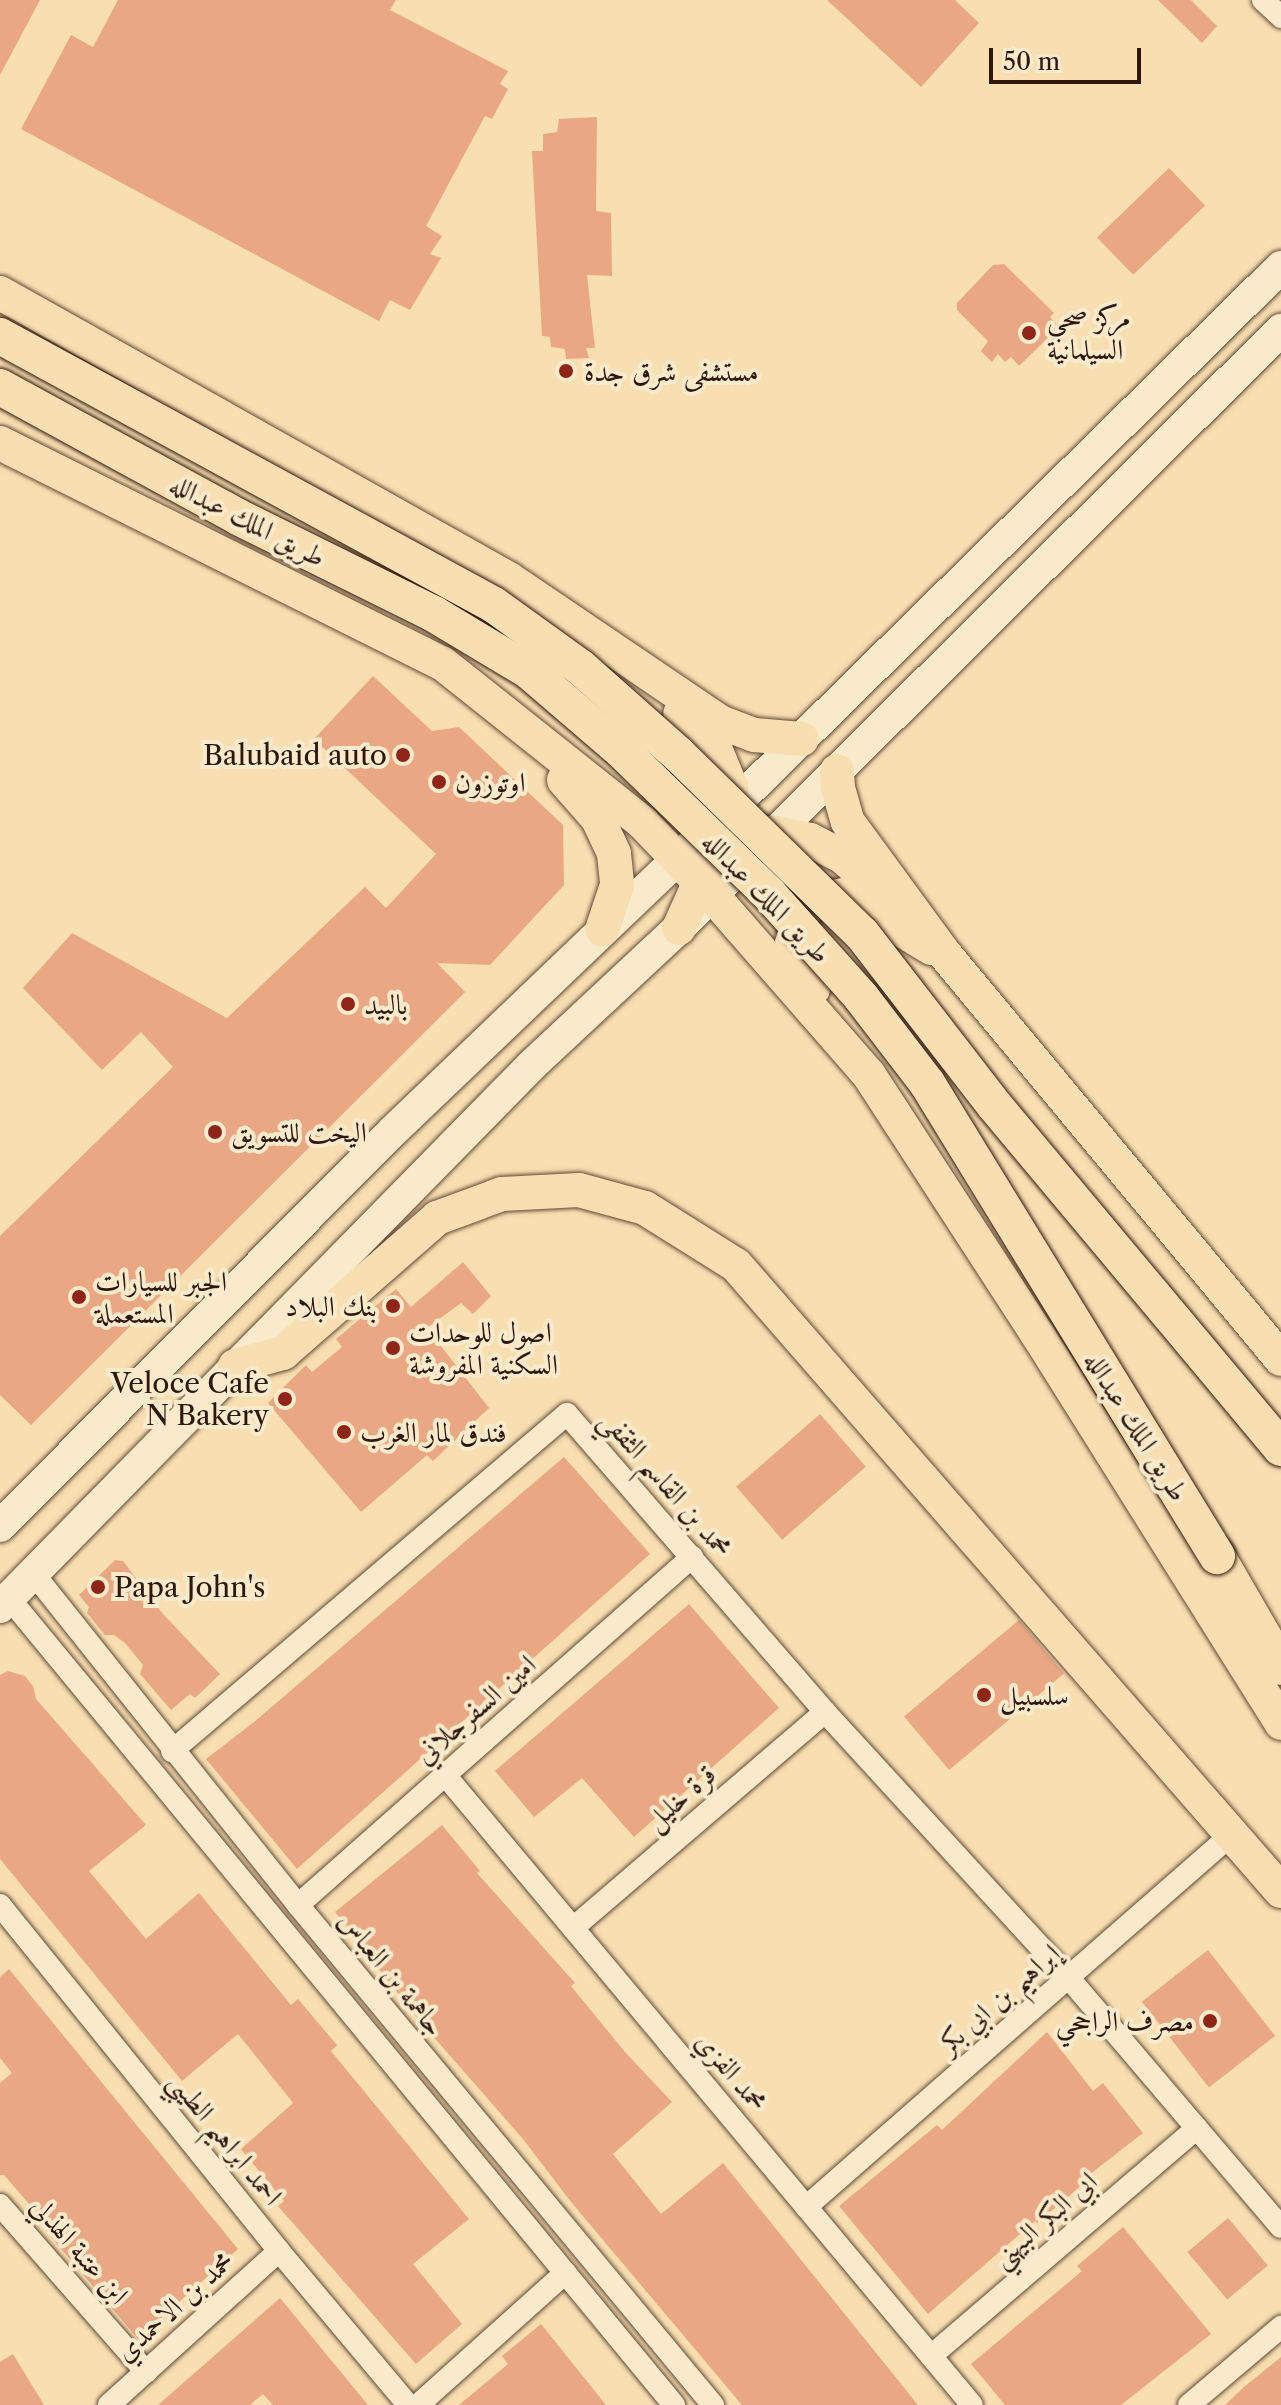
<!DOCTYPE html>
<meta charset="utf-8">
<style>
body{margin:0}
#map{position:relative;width:1281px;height:2405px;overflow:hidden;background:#f8dfb1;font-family:"Libre Caslon Text",Amiri,serif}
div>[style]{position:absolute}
.building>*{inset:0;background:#e9a883;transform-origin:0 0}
.roads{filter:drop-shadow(0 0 2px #614937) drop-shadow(0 0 2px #614937)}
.minor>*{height:22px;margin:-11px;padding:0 11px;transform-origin:11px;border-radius:11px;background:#faeacc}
.secondary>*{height:32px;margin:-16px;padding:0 16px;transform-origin:16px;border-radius:16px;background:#faeacc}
.primary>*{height:34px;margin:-17px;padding:0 17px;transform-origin:17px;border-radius:17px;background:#f8dfb1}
.trunk>*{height:36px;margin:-18px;padding:0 18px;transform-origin:18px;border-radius:18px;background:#f8dfb1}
.bridges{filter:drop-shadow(0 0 2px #2f170e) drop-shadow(0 0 2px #2f170e)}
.trunk-bridge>*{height:36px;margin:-18px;padding:0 18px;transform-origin:18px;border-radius:18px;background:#f8dfb1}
.dots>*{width:22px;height:22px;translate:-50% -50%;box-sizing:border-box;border:4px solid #faeacc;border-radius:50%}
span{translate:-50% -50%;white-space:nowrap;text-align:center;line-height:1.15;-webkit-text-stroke:8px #faeacc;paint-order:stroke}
.poi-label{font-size:28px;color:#2f170e}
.left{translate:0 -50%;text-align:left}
.right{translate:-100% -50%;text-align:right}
.street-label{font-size:28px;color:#2f170e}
.scale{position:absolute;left:989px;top:48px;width:152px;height:36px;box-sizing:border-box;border:4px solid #2f170e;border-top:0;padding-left:10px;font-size:24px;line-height:28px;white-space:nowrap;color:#2f170e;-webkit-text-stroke:6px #faeacc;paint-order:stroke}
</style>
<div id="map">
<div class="building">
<i style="clip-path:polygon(0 0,40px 0,0 75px)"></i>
<i style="clip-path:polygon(118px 0,396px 0,390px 10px,508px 71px,500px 84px,508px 89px,492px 119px,485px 116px,426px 226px,442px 236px,430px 254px,441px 258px,410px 310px,390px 300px,379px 321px,21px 129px,71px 35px,93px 47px)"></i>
<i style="clip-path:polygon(827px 0,955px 0,979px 23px,921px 87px)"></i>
<i style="clip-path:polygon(1158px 0,1191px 0,1217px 26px,1202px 43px)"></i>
<i style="clip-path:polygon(597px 117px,596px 211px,611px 213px,612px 276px,587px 275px,595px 348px,586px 348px,589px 358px,566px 359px,565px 349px,551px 347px,550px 337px,542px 336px,532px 151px,543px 151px,543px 134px,557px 132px,559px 119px)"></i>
<i style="left:1169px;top:168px;width:52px;height:100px;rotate:46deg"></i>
<i style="clip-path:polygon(1004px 264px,1054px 313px,1050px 317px,1059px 327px,1019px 366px,1011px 357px,1005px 362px,998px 354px,992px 362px,981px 351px,988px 341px,957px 310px,957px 303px,993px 265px)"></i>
<i style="clip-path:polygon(373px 676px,432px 731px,459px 727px,563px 825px,564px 885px,490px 965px,437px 963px,465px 992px,31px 1425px,0 1395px,0 1236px,173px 1067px,141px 1032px,102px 1070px,23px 988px,72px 933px,227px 1018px,365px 887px,386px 908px,436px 854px,314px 739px)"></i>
<i style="clip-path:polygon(463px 1262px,491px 1296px,473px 1314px,461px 1303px,427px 1328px,489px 1408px,433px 1461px,427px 1455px,361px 1512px,268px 1403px,306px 1365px,312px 1372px,342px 1347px,336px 1339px,396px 1289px,411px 1307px)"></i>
<i style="left:820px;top:1414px;width:70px;height:111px;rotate:49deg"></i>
<i style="clip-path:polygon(564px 1457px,650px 1554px,297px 1869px,206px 1759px,254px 1722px)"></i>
<i style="clip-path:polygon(115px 1560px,123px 1561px,162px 1613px,220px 1674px,195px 1698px,190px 1694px,171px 1710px,140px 1674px,143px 1665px,125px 1643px,114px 1635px,105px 1635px,87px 1613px,89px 1607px,79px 1595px)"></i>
<i style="clip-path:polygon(689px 1604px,779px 1708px,634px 1837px,582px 1778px,534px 1817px,495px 1771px)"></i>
<i style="left:1019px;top:1620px;width:70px;height:150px;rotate:50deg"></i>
<i style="clip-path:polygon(8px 1671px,25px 1676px,33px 1686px,36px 1699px,146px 1825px,89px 1871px,146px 1939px,199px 1893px,291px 2005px,298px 1999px,337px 2045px,331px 2051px,469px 2219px,413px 2264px,462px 2324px,416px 2364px,278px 2206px,284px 2201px,241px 2149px,293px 2103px,238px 2034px,182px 2081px,0 1859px,0 1675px)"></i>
<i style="clip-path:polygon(442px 1825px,480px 1871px,477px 1873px,575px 1983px,571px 1986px,625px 2052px,672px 2102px,613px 2154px,661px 2214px,723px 2163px,918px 2405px,742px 2405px,571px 2202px,523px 2139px,424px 2026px,378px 1968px,381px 1965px,335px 1912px)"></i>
<i style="left:1208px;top:1950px;width:109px;height:84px;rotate:52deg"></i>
<i style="clip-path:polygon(9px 1969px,238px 2249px,138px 2339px,45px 2230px,49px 2227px,4px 2175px,0 2175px,0 2083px,12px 2073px,0 2058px,0 1977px)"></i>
<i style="clip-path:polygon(1047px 2032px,1093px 2091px,1103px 2083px,1143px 2133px,1080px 2182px,1082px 2185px,1037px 2223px,1035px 2221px,928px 2314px,839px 2206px,937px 2125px,942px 2130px)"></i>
<i style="left:1228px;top:2218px;width:62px;height:53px;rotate:50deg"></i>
<i style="clip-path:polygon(1123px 2227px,1211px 2334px,1121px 2405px,1005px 2405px,971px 2364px,1082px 2271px,1077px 2266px)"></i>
<i style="clip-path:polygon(280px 2298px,368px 2405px,273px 2405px,263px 2394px,250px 2405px,158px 2405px)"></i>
<i style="clip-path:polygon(541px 2324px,606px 2405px,459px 2405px,508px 2364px,502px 2356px)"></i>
<i style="clip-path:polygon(13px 2354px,44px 2405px,0 2405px,0 2362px)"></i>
<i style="clip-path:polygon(1281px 2357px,1281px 2405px,1225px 2405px,1244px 2387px)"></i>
</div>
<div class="roads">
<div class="minor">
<i style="left:1263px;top:0;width:25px;rotate:43deg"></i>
<i style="left:33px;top:1573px;width:425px;rotate:51.4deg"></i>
<i style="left:298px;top:1905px;width:650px;rotate:50.31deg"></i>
<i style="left:9px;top:1598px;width:1046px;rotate:50.51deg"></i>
<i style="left:172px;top:1751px;width:519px;rotate:-40.47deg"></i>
<i style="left:567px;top:1414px;width:394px;rotate:49.1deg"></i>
<i style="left:825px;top:1712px;width:360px;rotate:47.5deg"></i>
<i style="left:1068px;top:1977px;width:328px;rotate:49.6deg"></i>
<i style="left:445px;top:1775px;width:821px;rotate:50.09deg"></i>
<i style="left:0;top:1905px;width:444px;rotate:51.1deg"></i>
<i style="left:279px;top:2251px;width:201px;rotate:50deg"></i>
<i style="left:298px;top:1905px;width:526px;rotate:-41.45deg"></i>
<i style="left:573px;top:1928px;width:332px;rotate:-40.6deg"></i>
<i style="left:0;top:2205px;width:222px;rotate:48.8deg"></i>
<i style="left:806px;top:2207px;width:566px;rotate:-41.2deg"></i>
<i style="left:931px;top:2356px;width:350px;rotate:-40.6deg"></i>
<i style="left:109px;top:2405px;width:229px;rotate:-42.2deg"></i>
<i style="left:418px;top:2405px;width:198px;rotate:-41.9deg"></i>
<i style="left:1189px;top:2405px;width:121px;rotate:-40.3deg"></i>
</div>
<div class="secondary">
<i style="left:0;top:1526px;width:556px;rotate:-45.15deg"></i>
<i style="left:392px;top:1132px;width:465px;rotate:-43.7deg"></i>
<i style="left:728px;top:811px;width:776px;rotate:-44.53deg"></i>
<i style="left:0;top:1607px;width:759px;rotate:-45.53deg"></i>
<i style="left:532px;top:1065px;width:201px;rotate:-43deg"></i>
<i style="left:679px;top:928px;width:849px;rotate:-44.81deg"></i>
</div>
<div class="primary">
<i style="left:0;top:293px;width:584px;rotate:29.33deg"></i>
<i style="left:509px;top:579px;width:255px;rotate:34.1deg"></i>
<i style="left:720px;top:722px;width:36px;rotate:21deg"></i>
<i style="left:754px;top:735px;width:48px;rotate:4.8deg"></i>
<i style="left:0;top:443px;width:494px;rotate:26.5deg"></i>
<i style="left:442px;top:663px;width:257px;rotate:38.5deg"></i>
<i style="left:643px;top:823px;width:100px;rotate:46.2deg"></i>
<i style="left:712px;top:895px;width:239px;rotate:48.9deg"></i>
<i style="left:869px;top:1075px;width:310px;rotate:57deg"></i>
<i style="left:1038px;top:1335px;width:458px;rotate:57.9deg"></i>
<i style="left:837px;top:771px;width:17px;rotate:87deg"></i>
<i style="left:838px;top:788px;width:35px;rotate:74deg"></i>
<i style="left:848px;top:822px;width:161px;rotate:53.8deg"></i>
<i style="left:943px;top:952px;width:529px;rotate:50.29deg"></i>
<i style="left:564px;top:780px;width:52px;rotate:48.9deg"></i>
<i style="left:598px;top:819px;width:38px;rotate:65deg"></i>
<i style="left:614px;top:854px;width:31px;rotate:84deg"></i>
<i style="left:617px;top:885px;width:47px;rotate:108.4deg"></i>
<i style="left:743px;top:835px;width:32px;rotate:-4deg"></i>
<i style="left:775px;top:833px;width:36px;rotate:11deg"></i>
<i style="left:810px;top:840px;width:36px;rotate:27deg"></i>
<i style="left:842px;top:856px;width:51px;rotate:41.8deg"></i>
<i style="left:679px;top:928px;width:92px;rotate:-65.7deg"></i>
<i style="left:717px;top:844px;width:35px;rotate:-72deg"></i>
<i style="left:728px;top:811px;width:24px;rotate:-83deg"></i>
<i style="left:731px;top:787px;width:42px;rotate:-112.3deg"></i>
<i style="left:715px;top:748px;width:49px;rotate:-135deg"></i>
<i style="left:813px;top:989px;width:29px;rotate:-125deg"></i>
<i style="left:796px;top:965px;width:22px;rotate:-100deg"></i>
<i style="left:792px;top:943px;width:33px;rotate:-70deg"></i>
<i style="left:803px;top:912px;width:22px;rotate:-36deg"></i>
<i style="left:821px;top:899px;width:23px;rotate:-10deg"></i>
<i style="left:844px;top:895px;width:23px;rotate:15deg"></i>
<i style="left:866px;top:901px;width:48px;rotate:39deg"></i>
<i style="left:903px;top:931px;width:33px;rotate:31deg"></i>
<i style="left:235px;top:1366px;width:50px;rotate:-15.2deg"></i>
<i style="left:283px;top:1353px;width:205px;rotate:-41.2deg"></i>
<i style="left:437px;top:1218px;width:69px;rotate:-20.3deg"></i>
<i style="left:502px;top:1194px;width:77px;rotate:-3deg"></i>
<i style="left:579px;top:1190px;width:68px;rotate:15.3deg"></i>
<i style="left:645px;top:1208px;width:107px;rotate:32.1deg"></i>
<i style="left:736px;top:1265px;width:830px;rotate:48.96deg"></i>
</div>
<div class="trunk">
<i style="left:1217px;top:1556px;width:128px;rotate:60deg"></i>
</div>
</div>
<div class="bridges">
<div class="trunk-bridge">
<i style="left:0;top:336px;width:562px;rotate:28.57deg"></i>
<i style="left:494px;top:605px;width:106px;rotate:35.8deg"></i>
<i style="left:580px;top:667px;width:131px;rotate:41.6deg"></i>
<i style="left:678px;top:754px;width:257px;rotate:44.4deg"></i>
<i style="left:862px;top:934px;width:217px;rotate:52.3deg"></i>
<i style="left:995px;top:1106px;width:446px;rotate:50.1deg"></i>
<i style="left:0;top:387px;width:271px;rotate:28.6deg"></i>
<i style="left:238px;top:517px;width:219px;rotate:26.3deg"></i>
<i style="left:434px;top:614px;width:111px;rotate:31deg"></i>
<i style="left:529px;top:671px;width:121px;rotate:40.7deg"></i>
<i style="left:621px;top:750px;width:206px;rotate:44.2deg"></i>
<i style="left:769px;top:894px;width:138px;rotate:48.2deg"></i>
<i style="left:861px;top:997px;width:108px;rotate:52.5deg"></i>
<i style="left:927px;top:1083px;width:555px;rotate:58.49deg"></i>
</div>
</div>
<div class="dots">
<i style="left:1029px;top:333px;background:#8f2418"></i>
<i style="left:566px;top:371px;background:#8f2418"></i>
<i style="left:403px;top:755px;background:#8f2418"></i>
<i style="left:439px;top:782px;background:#8f2418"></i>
<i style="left:348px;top:1004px;background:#8f2418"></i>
<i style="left:215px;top:1132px;background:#8f2418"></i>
<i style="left:79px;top:1297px;background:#8f2418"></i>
<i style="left:393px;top:1306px;background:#8f2418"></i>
<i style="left:393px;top:1348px;background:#8f2418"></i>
<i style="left:285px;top:1399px;background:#8f2418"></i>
<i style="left:344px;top:1432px;background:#8f2418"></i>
<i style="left:98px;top:1587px;background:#8f2418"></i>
<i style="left:984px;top:1695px;background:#8f2418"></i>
<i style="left:1210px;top:2021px;background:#8f2418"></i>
</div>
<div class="poi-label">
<span class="left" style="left:1047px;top:333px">مركز صحي<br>السيلمانية</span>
<span class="left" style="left:584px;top:371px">مستشفى شرق جدة</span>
<span class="right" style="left:387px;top:755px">Balubaid auto</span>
<span class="left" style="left:455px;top:782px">اوتوزون</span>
<span class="left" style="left:364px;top:1004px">بالبيد</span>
<span class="left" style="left:231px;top:1132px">اليخت للتسويق</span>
<span class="left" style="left:95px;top:1297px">الجبر للسيارات<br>المستعملة</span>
<span class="right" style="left:377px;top:1306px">بنك البلاد</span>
<span class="left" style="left:409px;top:1348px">اصول للوحدات<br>السكنية المفروشة</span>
<span class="right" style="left:269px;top:1399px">Veloce Cafe<br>N Bakery</span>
<span class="left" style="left:360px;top:1432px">فندق لمار الغرب</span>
<span class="left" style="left:114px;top:1587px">Papa John's</span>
<span class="left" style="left:1000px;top:1695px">سلسبيل</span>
<span class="right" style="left:1194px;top:2021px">مصرف الراجحي</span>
</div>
<div class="street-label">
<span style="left:248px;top:520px;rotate:27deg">طريق الملك عبدالله</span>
<span style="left:767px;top:897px;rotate:46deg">طريق الملك عبدالله</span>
<span style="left:1137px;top:1426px;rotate:58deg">طريق الملك عبدالله</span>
<span style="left:667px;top:1483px;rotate:49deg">محمد بن القاسم الثقفي</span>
<span style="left:475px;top:1709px;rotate:-41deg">امين السفرجلاني</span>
<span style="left:680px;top:1797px;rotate:-41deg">قرة خليل</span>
<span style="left:392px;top:1973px;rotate:51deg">جاهمة بن العباس</span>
<span style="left:999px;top:1998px;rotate:-41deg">إبراهيم بن ابي بكر</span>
<span style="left:732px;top:2071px;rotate:50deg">محمد الفزي</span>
<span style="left:226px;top:2138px;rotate:51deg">احمد ابراهيم الطيبي</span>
<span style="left:1044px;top:2219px;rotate:-41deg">ابي البكر البيهني</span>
<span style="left:80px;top:2250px;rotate:49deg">ابن عتبة الهذلي</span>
<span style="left:174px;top:2306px;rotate:-42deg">محمد بن الاحمدي</span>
</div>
<div class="scale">50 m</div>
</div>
